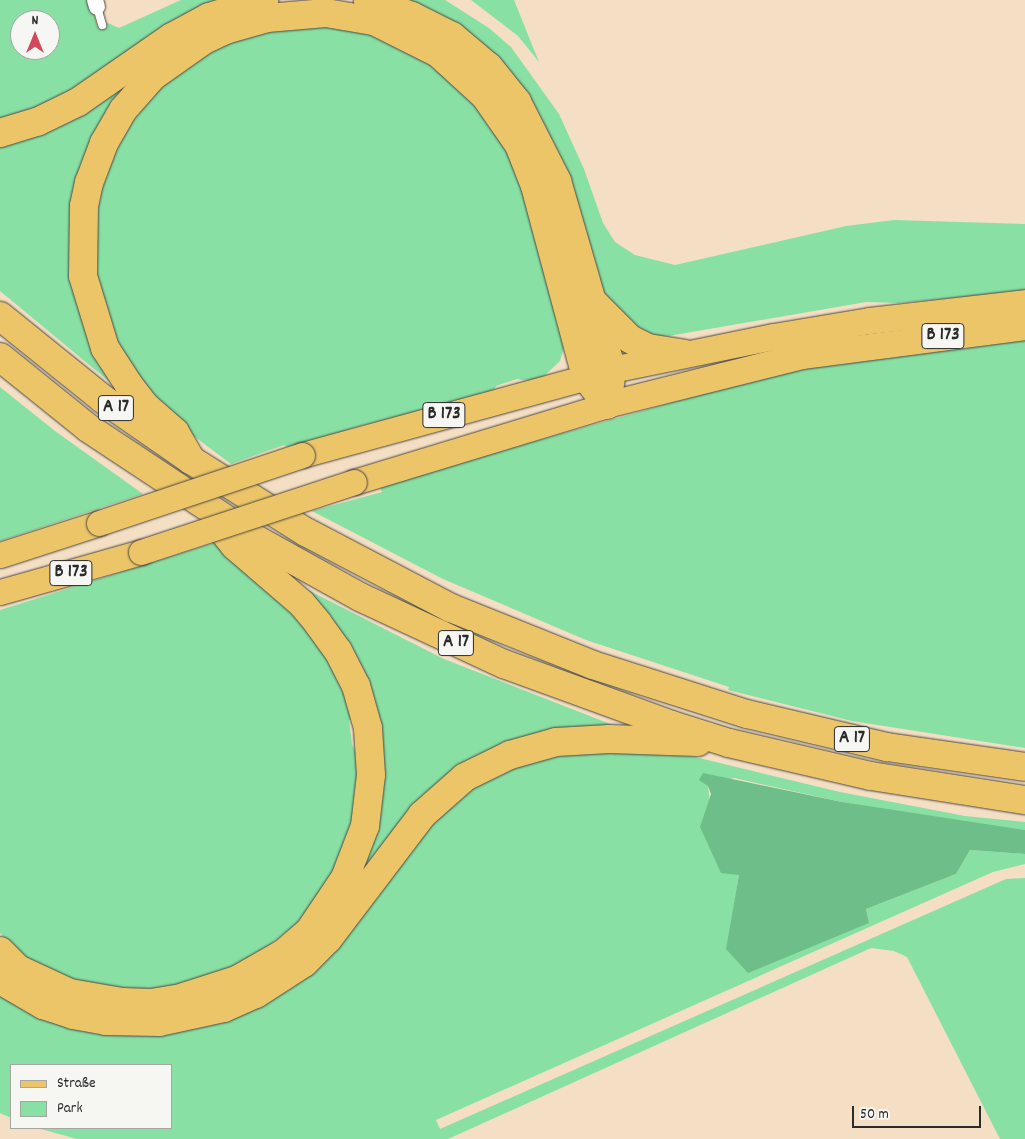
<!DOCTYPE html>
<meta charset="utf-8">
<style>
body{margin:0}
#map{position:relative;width:1025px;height:1139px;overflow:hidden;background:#f4dfc5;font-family:Dekko,sans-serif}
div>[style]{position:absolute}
.green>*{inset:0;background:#88e0a4}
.forest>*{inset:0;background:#6ebe8a}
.roads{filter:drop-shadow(0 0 1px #494642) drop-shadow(0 0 1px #494642)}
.service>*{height:8px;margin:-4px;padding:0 4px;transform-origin:4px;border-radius:4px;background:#fff}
.minor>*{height:16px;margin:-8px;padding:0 8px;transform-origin:8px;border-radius:8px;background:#fff}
.primary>*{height:25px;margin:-12.5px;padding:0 12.5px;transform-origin:12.5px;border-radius:12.5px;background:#ecc569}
.trunk>*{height:26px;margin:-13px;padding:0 13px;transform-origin:13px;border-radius:13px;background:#ecc569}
.motorway>*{height:28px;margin:-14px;padding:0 14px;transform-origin:14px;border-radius:14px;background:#ecc569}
.bridges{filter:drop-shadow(0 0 1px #494642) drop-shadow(0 0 1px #494642)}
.primary-bridge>*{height:25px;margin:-12.5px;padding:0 12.5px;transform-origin:12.5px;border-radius:12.5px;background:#ecc569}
span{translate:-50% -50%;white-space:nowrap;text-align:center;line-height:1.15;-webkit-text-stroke:4.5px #f6f6f2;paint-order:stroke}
.shield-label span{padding:1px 4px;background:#f6f6f2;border:1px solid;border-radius:4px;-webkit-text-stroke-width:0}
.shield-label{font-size:19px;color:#2b2b2b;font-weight:700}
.legend{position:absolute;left:10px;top:1064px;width:162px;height:65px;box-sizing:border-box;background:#f6f6f2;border:1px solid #a5a5a2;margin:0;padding:6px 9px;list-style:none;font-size:15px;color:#2b2b2b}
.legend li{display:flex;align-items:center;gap:10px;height:25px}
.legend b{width:25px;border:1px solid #a5a5a2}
.north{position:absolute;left:10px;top:10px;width:50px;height:50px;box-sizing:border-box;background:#f6f6f2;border:1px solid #a5a5a2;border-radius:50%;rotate:0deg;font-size:14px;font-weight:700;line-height:20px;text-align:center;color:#2b2b2b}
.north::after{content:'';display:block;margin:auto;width:18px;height:22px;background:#d1495b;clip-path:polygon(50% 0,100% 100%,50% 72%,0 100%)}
.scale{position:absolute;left:852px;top:1106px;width:129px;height:22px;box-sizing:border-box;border:2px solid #2b2b2b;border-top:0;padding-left:6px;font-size:15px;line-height:18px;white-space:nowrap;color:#2b2b2b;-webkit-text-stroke:4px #f6f6f2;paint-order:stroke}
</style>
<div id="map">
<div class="green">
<i style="clip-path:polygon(evenodd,0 0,90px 0,97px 26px,108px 23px,119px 28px,181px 0,225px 0,97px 80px,0 124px,0 0,20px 20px,50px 20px,50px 50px,20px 50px,20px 20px)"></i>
<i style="clip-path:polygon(393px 0,445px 0,489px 28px,511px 47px,559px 114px,584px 169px,603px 223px,615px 242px,635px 255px,675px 265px,846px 226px,894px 220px,1025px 224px,1025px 292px,898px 303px,866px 302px,657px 338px,613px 317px,585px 245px)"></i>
<i style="clip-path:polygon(471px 0,514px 0,539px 62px,518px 36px)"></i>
<i style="clip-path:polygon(290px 22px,372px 28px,462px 83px,503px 137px,520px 182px,564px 347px,560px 361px,543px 377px,530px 381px,517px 379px,496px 386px,492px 394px,360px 426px,290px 448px,284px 445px,231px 464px,175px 422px,141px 391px,94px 297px,91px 206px,132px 112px,208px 45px)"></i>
<i style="clip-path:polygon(137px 70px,76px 205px,117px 388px,0 291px,0 141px)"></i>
<i style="clip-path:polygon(1025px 337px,1025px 748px,852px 721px,728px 690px,729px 687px,586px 640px,443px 579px,312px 511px,382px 492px,379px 485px,763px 377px,924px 347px)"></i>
<i style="clip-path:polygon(0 387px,55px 431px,143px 494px,0 541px)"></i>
<i style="clip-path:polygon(214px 543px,249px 567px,313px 628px,358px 718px,349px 720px,352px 744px,361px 766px,355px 817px,336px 869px,301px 921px,248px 961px,167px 990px,86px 989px,26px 962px,0 933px,0 610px)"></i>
<i style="clip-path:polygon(300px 586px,444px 659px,618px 727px,528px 739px,349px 894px,378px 763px)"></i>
<i style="clip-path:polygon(655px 750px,691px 756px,840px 792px,965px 816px,1025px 822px,1025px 830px,969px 824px,842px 802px,734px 778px,708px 786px,710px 802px,701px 827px,739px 875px,727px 949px,869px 923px,866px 909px,956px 874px,970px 850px,1025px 854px,1025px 864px,993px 872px,436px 1120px,440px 1129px,1006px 879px,1025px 878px,1025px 1139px,1000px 1139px,907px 957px,894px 951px,871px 948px,448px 1139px,77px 1139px,37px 1128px,171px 1128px,171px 1065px,11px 1065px,11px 1118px,0 1113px,0 988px,198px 1023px,449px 799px,536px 754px)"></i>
</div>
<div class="forest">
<i style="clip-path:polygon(703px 773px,842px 802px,1025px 830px,1025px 854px,970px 850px,956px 874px,866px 909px,869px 923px,748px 973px,726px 949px,739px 875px,721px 873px,700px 827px,711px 794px,708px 786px,699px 780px)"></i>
</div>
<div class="roads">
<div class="service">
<i style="left:97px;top:7px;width:19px;rotate:74deg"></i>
</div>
<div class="minor">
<i style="left:95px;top:0;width:7px;rotate:74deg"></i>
</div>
<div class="primary">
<i style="left:302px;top:455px;width:314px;rotate:-15.3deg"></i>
<i style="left:354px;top:482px;width:264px;rotate:-16.9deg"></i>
<i style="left:0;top:555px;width:104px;rotate:-17.9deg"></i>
<i style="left:0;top:592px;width:147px;rotate:-15.8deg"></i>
</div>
<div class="trunk">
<i style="left:612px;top:370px;width:165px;rotate:-11.5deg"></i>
<i style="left:774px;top:337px;width:97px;rotate:-9.5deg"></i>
<i style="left:870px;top:321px;width:156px;rotate:-6.6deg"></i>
<i style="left:607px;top:405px;width:201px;rotate:-14.1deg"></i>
<i style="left:802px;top:356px;width:225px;rotate:-7.4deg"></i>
</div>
<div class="motorway">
<i style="left:368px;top:1px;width:46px;rotate:18.8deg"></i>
<i style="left:412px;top:16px;width:45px;rotate:26.6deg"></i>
<i style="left:452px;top:36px;width:48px;rotate:40deg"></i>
<i style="left:489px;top:67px;width:45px;rotate:51.3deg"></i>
<i style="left:517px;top:102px;width:89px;rotate:63.1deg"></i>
<i style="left:557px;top:181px;width:197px;rotate:73.8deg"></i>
<i style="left:612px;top:370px;width:35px;rotate:98deg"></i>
<i style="left:0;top:133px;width:39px;rotate:-17deg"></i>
<i style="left:37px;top:122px;width:46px;rotate:-26deg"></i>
<i style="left:78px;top:102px;width:114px;rotate:-34.7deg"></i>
<i style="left:172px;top:37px;width:42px;rotate:-28.4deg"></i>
<i style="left:209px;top:17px;width:58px;rotate:-17.2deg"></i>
<i style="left:595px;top:304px;width:49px;rotate:45deg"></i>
<i style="left:630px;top:339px;width:20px;rotate:27deg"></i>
<i style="left:648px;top:348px;width:37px;rotate:9deg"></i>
<i style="left:0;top:316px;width:132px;rotate:38.9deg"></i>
<i style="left:103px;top:399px;width:107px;rotate:34.7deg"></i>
<i style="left:191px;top:460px;width:136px;rotate:32.1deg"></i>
<i style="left:306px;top:532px;width:164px;rotate:27.7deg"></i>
<i style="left:451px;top:608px;width:153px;rotate:21.9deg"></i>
<i style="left:593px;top:665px;width:162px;rotate:17.7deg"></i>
<i style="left:747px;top:714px;width:144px;rotate:13.3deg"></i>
<i style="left:887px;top:747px;width:139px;rotate:8.2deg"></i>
<i style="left:0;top:357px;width:113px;rotate:38.9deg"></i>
<i style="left:88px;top:428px;width:205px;rotate:33.5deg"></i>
<i style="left:259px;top:541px;width:115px;rotate:29deg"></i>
<i style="left:360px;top:597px;width:159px;rotate:25deg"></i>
<i style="left:504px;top:664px;width:179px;rotate:20deg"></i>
<i style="left:672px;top:725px;width:60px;rotate:17.5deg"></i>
<i style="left:729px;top:743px;width:146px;rotate:13.1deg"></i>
<i style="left:871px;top:776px;width:156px;rotate:8.9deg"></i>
<i style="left:191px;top:460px;width:32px;rotate:-120deg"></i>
<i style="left:175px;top:432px;width:38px;rotate:-139deg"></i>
<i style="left:146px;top:407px;width:28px;rotate:-128deg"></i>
<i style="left:129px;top:385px;width:44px;rotate:-123deg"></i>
<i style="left:105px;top:348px;width:75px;rotate:-107deg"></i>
<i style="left:83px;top:276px;width:70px;rotate:-89.2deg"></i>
<i style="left:84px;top:206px;width:24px;rotate:-78deg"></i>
<i style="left:89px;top:183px;width:43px;rotate:-69.4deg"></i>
<i style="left:104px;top:143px;width:38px;rotate:-60deg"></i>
<i style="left:123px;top:110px;width:45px;rotate:-48.6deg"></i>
<i style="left:153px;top:76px;width:62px;rotate:-35.2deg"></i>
<i style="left:204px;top:40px;width:23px;rotate:-25deg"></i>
<i style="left:225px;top:30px;width:44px;rotate:-15.9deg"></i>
<i style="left:267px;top:18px;width:59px;rotate:-4.8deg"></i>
<i style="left:326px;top:13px;width:49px;rotate:9.5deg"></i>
<i style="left:374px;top:21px;width:72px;rotate:26.6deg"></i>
<i style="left:438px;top:53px;width:64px;rotate:42.5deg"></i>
<i style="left:485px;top:96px;width:60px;rotate:55.2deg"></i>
<i style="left:519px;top:145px;width:44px;rotate:68.7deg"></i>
<i style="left:535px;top:186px;width:198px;rotate:75deg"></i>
<i style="left:586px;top:377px;width:35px;rotate:53deg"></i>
<i style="left:0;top:951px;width:25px;rotate:45deg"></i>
<i style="left:18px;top:969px;width:57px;rotate:24.8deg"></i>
<i style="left:70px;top:993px;width:53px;rotate:9.8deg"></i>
<i style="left:122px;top:1002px;width:29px;rotate:2deg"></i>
<i style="left:151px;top:1003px;width:26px;rotate:-9deg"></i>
<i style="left:177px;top:999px;width:63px;rotate:-17.6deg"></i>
<i style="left:237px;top:980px;width:54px;rotate:-29.9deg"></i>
<i style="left:284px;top:953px;width:35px;rotate:-41deg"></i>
<i style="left:310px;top:930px;width:63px;rotate:-56.1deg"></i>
<i style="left:345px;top:878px;width:56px;rotate:-69deg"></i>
<i style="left:365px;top:826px;width:51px;rotate:-83.3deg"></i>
<i style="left:371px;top:775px;width:47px;rotate:-93.7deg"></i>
<i style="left:368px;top:728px;width:44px;rotate:-105.9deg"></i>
<i style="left:356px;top:686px;width:39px;rotate:-117deg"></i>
<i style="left:338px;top:651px;width:34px;rotate:-126deg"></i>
<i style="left:318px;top:623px;width:26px;rotate:-130deg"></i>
<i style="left:301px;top:603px;width:87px;rotate:-139.2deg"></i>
<i style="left:235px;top:546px;width:19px;rotate:-129deg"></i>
<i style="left:0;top:980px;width:50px;rotate:30.2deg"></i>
<i style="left:43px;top:1005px;width:32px;rotate:18deg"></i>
<i style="left:73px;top:1015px;width:34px;rotate:10deg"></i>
<i style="left:106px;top:1021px;width:53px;rotate:1.1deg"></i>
<i style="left:159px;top:1022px;width:66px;rotate:-12.2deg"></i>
<i style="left:224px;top:1008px;width:35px;rotate:-24deg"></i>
<i style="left:256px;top:994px;width:57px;rotate:-32.9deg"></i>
<i style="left:304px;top:963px;width:34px;rotate:-45deg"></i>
<i style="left:328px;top:939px;width:156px;rotate:-52.8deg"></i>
<i style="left:422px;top:815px;width:57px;rotate:-41.5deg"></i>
<i style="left:465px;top:777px;width:50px;rotate:-26.1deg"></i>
<i style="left:510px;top:755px;width:48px;rotate:-15.8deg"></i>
<i style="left:556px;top:742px;width:53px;rotate:-3.2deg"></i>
<i style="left:609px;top:739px;width:89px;rotate:1.9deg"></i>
</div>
</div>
<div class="bridges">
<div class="primary-bridge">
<i style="left:99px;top:523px;width:214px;rotate:-18.5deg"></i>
<i style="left:141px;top:552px;width:224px;rotate:-18.2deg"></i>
</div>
</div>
<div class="shield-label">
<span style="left:943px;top:336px">B 173</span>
<span style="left:116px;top:408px">A 17</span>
<span style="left:444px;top:415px">B 173</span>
<span style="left:71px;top:573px">B 173</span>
<span style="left:456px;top:643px">A 17</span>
<span style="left:852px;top:739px">A 17</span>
</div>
<ul class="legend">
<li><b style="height:6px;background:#ecc569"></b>Straße</li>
<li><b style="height:14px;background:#88e0a4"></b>Park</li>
</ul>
<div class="north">N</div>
<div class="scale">50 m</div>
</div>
